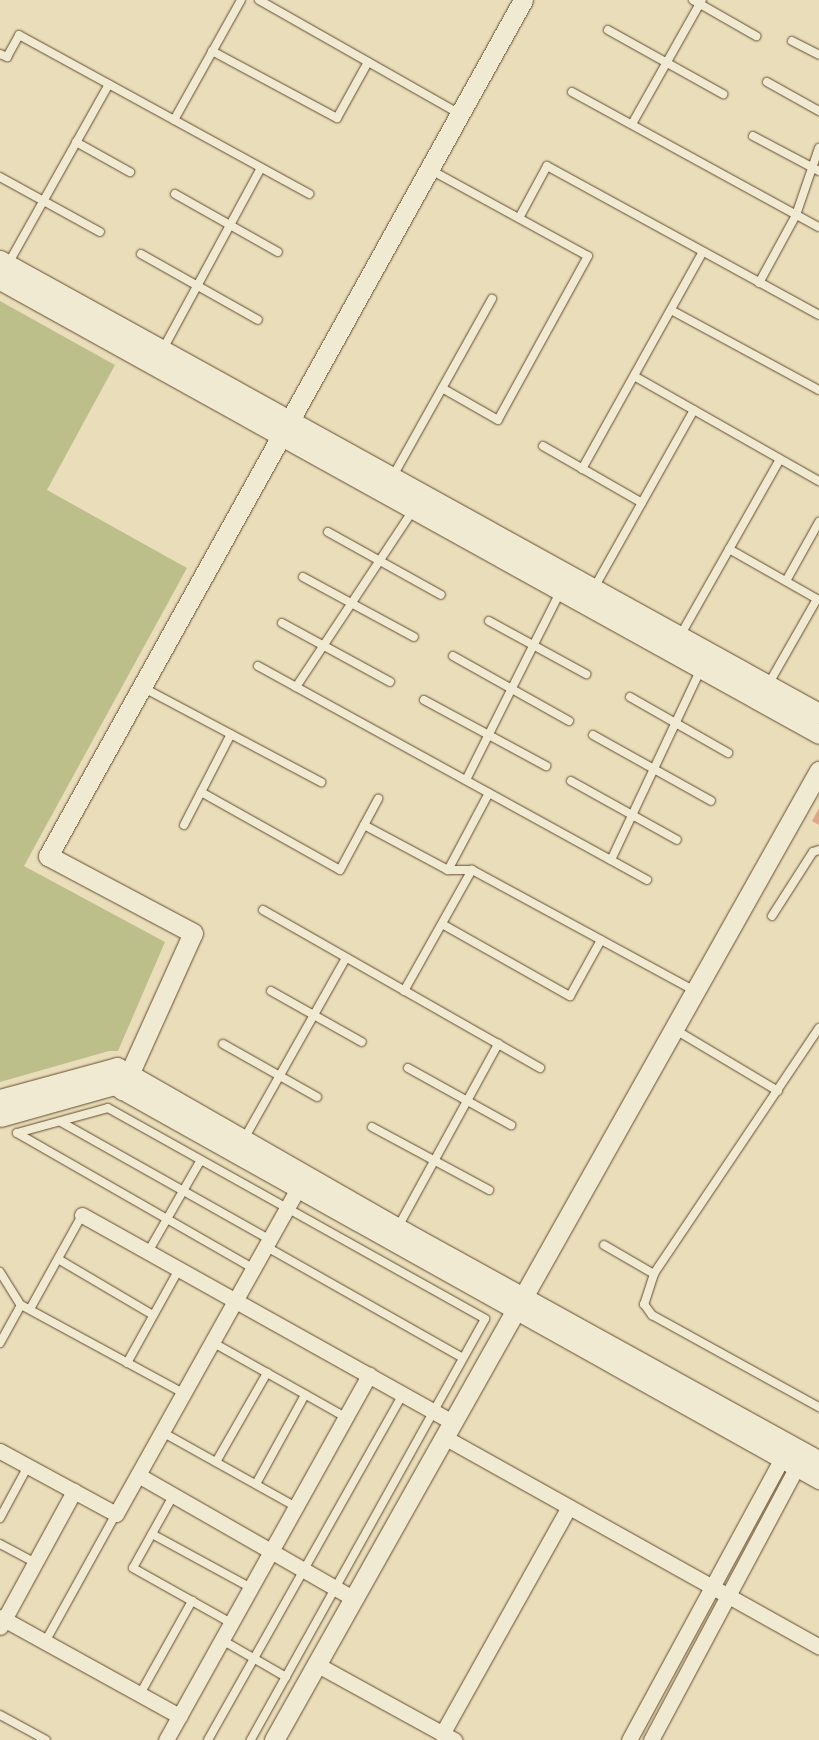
<!DOCTYPE html>
<style>
body{margin:0}
#map{position:relative;width:819px;height:1740px;overflow:hidden;background:#eadeba;font-family:"Libre Caslon Text",serif}
div>[style]{position:absolute}
.green>*{inset:0;background:#bdbf8b}
.building>*{inset:0;background:#dba889}
.roads{filter:drop-shadow(0 0 1px #644c2e) drop-shadow(0 0 1px #644c2e)}
.service>*{height:8px;margin:-4px;padding:0 4px;transform-origin:4px;border-radius:4px;background:#f1ead2}
.minor>*{height:15px;margin:-7.5px;padding:0 7.5px;transform-origin:7.5px;border-radius:7.5px;background:#f1ead2}
.tertiary>*{height:19px;margin:-9.5px;padding:0 9.5px;transform-origin:9.5px;border-radius:9.5px;background:#f1ead2}
span{translate:-50% -50%;white-space:nowrap;text-align:center;line-height:1.15;-webkit-text-stroke:4px #f1ead2;paint-order:stroke}
</style>
<div id="map">
<div class="green">
<i style="clip-path:polygon(0 301px,115px 365px,47px 490px,187px 568px,24px 866px,165px 942px,118px 1051px,109px 1051px,0 1082px)"></i>
</div>
<div class="building">
<i style="clip-path:polygon(819px 808px,819px 825px,812px 821px)"></i>
</div>
<div class="roads">
<div class="service">
<i style="left:259px;top:0;width:231px;rotate:29.6deg"></i>
<i style="left:693px;top:0;width:73px;rotate:29.7deg"></i>
<i style="left:608px;top:30px;width:132px;rotate:29.1deg"></i>
<i style="left:792px;top:41px;width:30px;rotate:27deg"></i>
<i style="left:212px;top:51px;width:142px;rotate:28.2deg"></i>
<i style="left:337px;top:118px;width:64px;rotate:-61deg"></i>
<i style="left:0;top:54px;width:8px;rotate:23deg"></i>
<i style="left:7px;top:57px;width:25px;rotate:-61deg"></i>
<i style="left:19px;top:35px;width:331px;rotate:28.7deg"></i>
<i style="left:767px;top:82px;width:60px;rotate:29.1deg"></i>
<i style="left:572px;top:92px;width:281px;rotate:28.7deg"></i>
<i style="left:174px;top:120px;width:137px;rotate:-60.8deg"></i>
<i style="left:632px;top:124px;width:142px;rotate:-60.6deg"></i>
<i style="left:753px;top:136px;width:75px;rotate:27.9deg"></i>
<i style="left:76px;top:142px;width:62px;rotate:29.1deg"></i>
<i style="left:429px;top:169px;width:181px;rotate:28.7deg"></i>
<i style="left:588px;top:256px;width:187px;rotate:118.8deg"></i>
<i style="left:498px;top:420px;width:64px;rotate:-150.3deg"></i>
<i style="left:0;top:177px;width:114px;rotate:28.8deg"></i>
<i style="left:175px;top:194px;width:118px;rotate:29.4deg"></i>
<i style="left:519px;top:218px;width:59px;rotate:-61.7deg"></i>
<i style="left:547px;top:166px;width:310px;rotate:28.7deg"></i>
<i style="left:141px;top:254px;width:134px;rotate:29.4deg"></i>
<i style="left:8px;top:264px;width:206px;rotate:-60.7deg"></i>
<i style="left:759px;top:283px;width:77px;rotate:-61.4deg"></i>
<i style="left:796px;top:215px;width:71px;rotate:-71.1deg"></i>
<i style="left:671px;top:310px;width:168px;rotate:28.4deg"></i>
<i style="left:163px;top:349px;width:206px;rotate:-61.6deg"></i>
<i style="left:634px;top:376px;width:213px;rotate:29.6deg"></i>
<i style="left:543px;top:446px;width:114px;rotate:29.9deg"></i>
<i style="left:582px;top:469px;width:248px;rotate:-60.9deg"></i>
<i style="left:393px;top:476px;width:203px;rotate:-60.8deg"></i>
<i style="left:328px;top:532px;width:129px;rotate:29.1deg"></i>
<i style="left:729px;top:549px;width:101px;rotate:29.6deg"></i>
<i style="left:817px;top:599px;width:99px;rotate:119.7deg"></i>
<i style="left:303px;top:577px;width:126px;rotate:28.4deg"></i>
<i style="left:786px;top:581px;width:68px;rotate:-60.8deg"></i>
<i style="left:594px;top:588px;width:204px;rotate:-60.7deg"></i>
<i style="left:489px;top:621px;width:111px;rotate:28.7deg"></i>
<i style="left:282px;top:623px;width:123px;rotate:28.6deg"></i>
<i style="left:680px;top:636px;width:203px;rotate:-60.5deg"></i>
<i style="left:453px;top:656px;width:133px;rotate:29.3deg"></i>
<i style="left:258px;top:666px;width:444px;rotate:28.8deg"></i>
<i style="left:142px;top:687px;width:203px;rotate:28deg"></i>
<i style="left:296px;top:687px;width:214px;rotate:-56.5deg"></i>
<i style="left:630px;top:697px;width:113px;rotate:29.7deg"></i>
<i style="left:424px;top:700px;width:139px;rotate:28.4deg"></i>
<i style="left:593px;top:735px;width:135px;rotate:29.2deg"></i>
<i style="left:466px;top:780px;width:210px;rotate:-63.4deg"></i>
<i style="left:571px;top:781px;width:121px;rotate:29.1deg"></i>
<i style="left:201px;top:792px;width:159px;rotate:29.3deg"></i>
<i style="left:340px;top:870px;width:81px;rotate:-61.8deg"></i>
<i style="left:184px;top:825px;width:102px;rotate:-62.7deg"></i>
<i style="left:364px;top:825px;width:95px;rotate:28.2deg"></i>
<i style="left:448px;top:870px;width:24px"></i>
<i style="left:472px;top:870px;width:254px;rotate:28.5deg"></i>
<i style="left:611px;top:860px;width:211px;rotate:-64.8deg"></i>
<i style="left:448px;top:870px;width:87px;rotate:-62deg"></i>
<i style="left:263px;top:910px;width:319px;rotate:29.7deg"></i>
<i style="left:772px;top:916px;width:76px;rotate:-57.4deg"></i>
<i style="left:813px;top:852px;width:6px;rotate:-18deg"></i>
<i style="left:442px;top:924px;width:147px;rotate:29.4deg"></i>
<i style="left:570px;top:996px;width:64px;rotate:-61deg"></i>
<i style="left:271px;top:991px;width:104px;rotate:29.3deg"></i>
<i style="left:404px;top:991px;width:139px;rotate:-60.7deg"></i>
<i style="left:819px;top:1028px;width:296px;rotate:123.9deg"></i>
<i style="left:654px;top:1274px;width:32px;rotate:108deg"></i>
<i style="left:644px;top:1304px;width:14px;rotate:54deg"></i>
<i style="left:652px;top:1315px;width:191px;rotate:28.9deg"></i>
<i style="left:674px;top:1029px;width:121px;rotate:30.8deg"></i>
<i style="left:223px;top:1044px;width:108px;rotate:29.4deg"></i>
<i style="left:408px;top:1068px;width:118px;rotate:29deg"></i>
<i style="left:61px;top:1122px;width:239px;rotate:29.4deg"></i>
<i style="left:372px;top:1127px;width:133px;rotate:28.3deg"></i>
<i style="left:17px;top:1133px;width:94px;rotate:-15.4deg"></i>
<i style="left:108px;top:1108px;width:432px;rotate:29.2deg"></i>
<i style="left:485px;top:1319px;width:482px;rotate:119.1deg"></i>
<i style="left:17px;top:1133px;width:272px;rotate:29.8deg"></i>
<i style="left:244px;top:1139px;width:208px;rotate:-60.6deg"></i>
<i style="left:398px;top:1227px;width:209px;rotate:-61.3deg"></i>
<i style="left:604px;top:1245px;width:58px;rotate:30.1deg"></i>
<i style="left:265px;top:1246px;width:227px;rotate:29.5deg"></i>
<i style="left:148px;top:1252px;width:106px;rotate:-60.1deg"></i>
<i style="left:58px;top:1259px;width:110px;rotate:30.5deg"></i>
<i style="left:0;top:1272px;width:39px;rotate:58deg"></i>
<i style="left:21px;top:1305px;width:184px;rotate:28.5deg"></i>
<i style="left:30px;top:1309px;width:107px;rotate:-61deg"></i>
<i style="left:212px;top:1342px;width:153px;rotate:29.4deg"></i>
<i style="left:0;top:1343px;width:43px;rotate:-61.1deg"></i>
<i style="left:127px;top:1363px;width:107px;rotate:-61deg"></i>
<i style="left:162px;top:1432px;width:154px;rotate:29.2deg"></i>
<i style="left:216px;top:1462px;width:103px;rotate:-60.2deg"></i>
<i style="left:256px;top:1484px;width:102px;rotate:-61.2deg"></i>
<i style="left:173px;top:1496px;width:82px;rotate:119.1deg"></i>
<i style="left:133px;top:1568px;width:112px;rotate:29.3deg"></i>
<i style="left:0;top:1518px;width:59px;rotate:-61.7deg"></i>
<i style="left:152px;top:1534px;width:113px;rotate:28.6deg"></i>
<i style="left:0;top:1544px;width:40px;rotate:28deg"></i>
<i style="left:222px;top:1640px;width:74px;rotate:30deg"></i>
<i style="left:45px;top:1642px;width:146px;rotate:-61deg"></i>
<i style="left:140px;top:1694px;width:107px;rotate:-60.8deg"></i>
<i style="left:0;top:1715px;width:52px;rotate:28.5deg"></i>
<i style="left:208px;top:1740px;width:397px;rotate:-60.6deg"></i>
</div>
<div class="minor">
<i style="left:82px;top:1215px;width:425px;rotate:29.2deg"></i>
<i style="left:444px;top:1437px;width:430px;rotate:29.2deg"></i>
<i style="left:0;top:1451px;width:132px;rotate:28.5deg"></i>
<i style="left:116px;top:1514px;width:373px;rotate:-60.8deg"></i>
<i style="left:138px;top:1475px;width:248px;rotate:29.8deg"></i>
<i style="left:0;top:1617px;width:205px;rotate:28.9deg"></i>
<i style="left:0;top:1627px;width:155px;rotate:-61.4deg"></i>
<i style="left:316px;top:1664px;width:158px;rotate:28.8deg"></i>
<i style="left:442px;top:1734px;width:260px;rotate:-60.8deg"></i>
<i style="left:166px;top:1740px;width:418px;rotate:-60.9deg"></i>
<i style="left:629px;top:1740px;width:321px;rotate:-61.5deg"></i>
<i style="left:782px;top:1458px;width:9px;rotate:-32deg"></i>
<i style="left:651px;top:1740px;width:310px;rotate:-61.9deg"></i>
<i style="left:797px;top:1466px;width:11px;rotate:-90deg"></i>
</div>
<div class="tertiary">
<i style="left:0;top:260px;width:936px;rotate:28.95deg"></i>
<i style="left:0;top:280px;width:936px;rotate:29deg"></i>
<i style="left:122px;top:1090px;width:172px;rotate:-65.7deg"></i>
<i style="left:193px;top:933px;width:164px;rotate:-152deg"></i>
<i style="left:48px;top:856px;width:979px;rotate:-60.97deg"></i>
<i style="left:0;top:1099px;width:121px;rotate:-15.3deg"></i>
<i style="left:117px;top:1067px;width:332px;rotate:29.8deg"></i>
<i style="left:405px;top:1232px;width:473px;rotate:28.9deg"></i>
<i style="left:0;top:1117px;width:118px;rotate:-15.7deg"></i>
<i style="left:114px;top:1085px;width:808px;rotate:29.2deg"></i>
<i style="left:274px;top:1740px;width:1112px;rotate:-60.65deg"></i>
</div>
</div>
</div>
